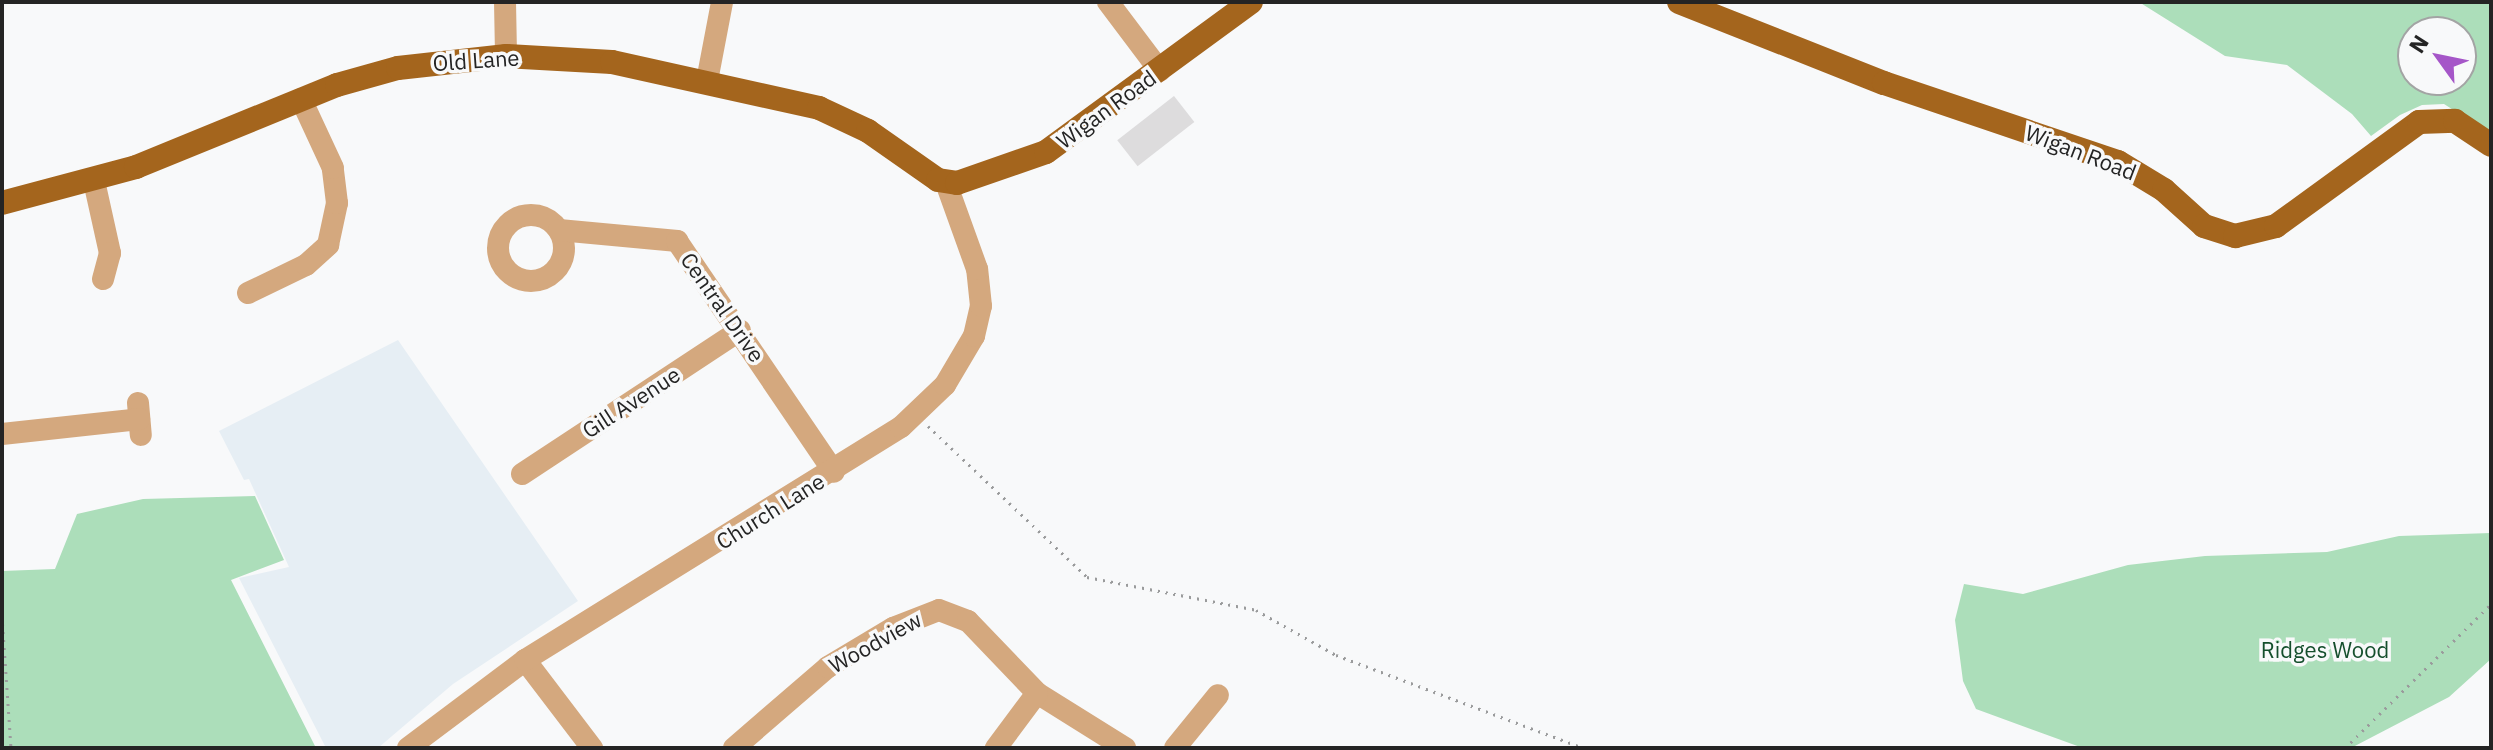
<!DOCTYPE html>
<style>
body{margin:0}
#map{position:relative;width:2493px;height:750px;overflow:hidden;background:#f8f9fa;font-family:"IBM Plex Sans",sans-serif}
div>[style]{position:absolute}
.built>*{inset:0;background:#e6eef4}
.green>*{inset:0;background:#acdeba}
.building>*{inset:0;background:#dddcdd;transform-origin:0 0}
.path>*{height:3px;margin-top:-1.5px;transform-origin:0;background:repeating-linear-gradient(90deg,#9a9b9c 0 2px,transparent 0 8px)}
.minor>*{height:22px;margin:-11px;padding:0 11px;transform-origin:11px;border-radius:11px;background:#d4a87e}
.minor>.ring{margin:-11px;padding:0;box-sizing:content-box;background:none;border:22px solid #d4a87e;border-radius:50%}
.major>*{height:24px;margin:-12px;padding:0 12px;transform-origin:12px;border-radius:12px;background:#a4651d}
span{translate:-50% -50%;white-space:nowrap;text-align:center;line-height:1.15;-webkit-text-stroke:7px #f8f9fa;paint-order:stroke}
.street-label{font-size:22px;color:#242424}
.park-label{font-size:22px;color:#154f2d}
.frame{position:absolute;inset:0;border:4px solid #242424;pointer-events:none}
.north{position:absolute;left:2397px;top:16px;width:80px;height:80px;box-sizing:border-box;background:#f8f9fa;border:2px solid #a3a4a4;border-radius:50%;rotate:303deg;font-size:22px;font-weight:700;line-height:32px;text-align:center;color:#242424}
.north::after{content:'';display:block;margin:auto;width:28px;height:36px;background:#a556c8;clip-path:polygon(50% 0,100% 100%,50% 72%,0 100%)}
</style>
<div id="map">
<div class="built">
<i style="clip-path:polygon(398px 340px,578px 601px,453px 684px,378px 748px,326px 748px,239px 578px,289px 567px,249px 479px,244px 480px,219px 431px)"></i>
</div>
<div class="green">
<i style="clip-path:polygon(evenodd,2139px 2px,2491px 2px,2491px 134px,2444px 104px,2422px 105px,2400px 115px,2371px 136px,2352px 114px,2287px 65px,2225px 56px,2139px 2px,2413px 32px,2461px 32px,2461px 80px,2413px 80px,2413px 32px)"></i>
<i style="clip-path:polygon(255px 496px,284px 560px,231px 580px,316px 748px,2px 748px,2px 571px,55px 569px,77px 514px,143px 499px)"></i>
<i style="clip-path:polygon(2491px 533px,2491px 659px,2449px 697px,2351px 748px,2083px 748px,1976px 709px,1963px 681px,1955px 620px,1964px 584px,2023px 594px,2128px 565px,2205px 556px,2327px 552px,2399px 536px)"></i>
</div>
<div class="building">
<i style="left:1174px;top:96px;width:33px;height:72px;rotate:52deg"></i>
</div>
<div class="path">
<i style="left:928px;top:426px;width:219px;rotate:43.5deg"></i>
<i style="left:1087px;top:577px;width:172px;rotate:11deg"></i>
<i style="left:1256px;top:610px;width:92px;rotate:29.4deg"></i>
<i style="left:1336px;top:655px;width:265px;rotate:20.6deg"></i>
<i style="left:2px;top:616px;width:132px;rotate:86.1deg"></i>
<i style="left:2345px;top:748px;width:205px;rotate:-44.6deg"></i>
</div>
<div class="minor">
<i style="left:505px;top:2px;width:54px;rotate:88.9deg"></i>
<i style="left:1108px;top:2px;width:86px;rotate:53deg"></i>
<i style="left:707px;top:81px;width:80px;rotate:-79.2deg"></i>
<i style="left:94px;top:181px;width:74px;rotate:77.5deg"></i>
<i style="left:110px;top:253px;width:27px;rotate:105deg"></i>
<i class="ring" style="left:498px;top:215px;width:44px;height:44px"></i>
<i style="left:559px;top:230px;width:119px;rotate:5.3deg"></i>
<i style="left:677px;top:241px;width:279px;rotate:55.8deg"></i>
<i style="left:248px;top:293px;width:64px;rotate:-25.8deg"></i>
<i style="left:306px;top:265px;width:30px;rotate:-42deg"></i>
<i style="left:328px;top:245px;width:43px;rotate:-77.9deg"></i>
<i style="left:337px;top:203px;width:35px;rotate:-97deg"></i>
<i style="left:333px;top:168px;width:76px;rotate:-114.9deg"></i>
<i style="left:138px;top:403px;width:32px;rotate:85deg"></i>
<i style="left:2px;top:434px;width:138px;rotate:-6.2deg"></i>
<i style="left:522px;top:474px;width:261px;rotate:-33.4deg"></i>
<i style="left:525px;top:660px;width:111px;rotate:52.7deg"></i>
<i style="left:1037px;top:693px;width:104px;rotate:32deg"></i>
<i style="left:408px;top:748px;width:146px;rotate:-36.9deg"></i>
<i style="left:525px;top:660px;width:442px;rotate:-31.8deg"></i>
<i style="left:901px;top:427px;width:61px;rotate:-43.7deg"></i>
<i style="left:945px;top:385px;width:57px;rotate:-59.4deg"></i>
<i style="left:974px;top:336px;width:31px;rotate:-77deg"></i>
<i style="left:981px;top:306px;width:37px;rotate:-96deg"></i>
<i style="left:977px;top:269px;width:91px;rotate:-109.8deg"></i>
<i style="left:734px;top:748px;width:124px;rotate:-40.8deg"></i>
<i style="left:828px;top:667px;width:76px;rotate:-31deg"></i>
<i style="left:893px;top:628px;width:49px;rotate:-21.4deg"></i>
<i style="left:939px;top:610px;width:31px;rotate:21deg"></i>
<i style="left:968px;top:621px;width:100px;rotate:46.2deg"></i>
<i style="left:1037px;top:693px;width:69px;rotate:126.7deg"></i>
<i style="left:1175px;top:748px;width:68px;rotate:-50.9deg"></i>
</div>
<div class="major">
<i style="left:1679px;top:2px;width:220px;rotate:21.6deg"></i>
<i style="left:1884px;top:83px;width:247px;rotate:18.7deg"></i>
<i style="left:2118px;top:162px;width:54px;rotate:31.3deg"></i>
<i style="left:2164px;top:190px;width:54px;rotate:42deg"></i>
<i style="left:2204px;top:226px;width:33px;rotate:18deg"></i>
<i style="left:2235px;top:236px;width:42px;rotate:-13.7deg"></i>
<i style="left:2276px;top:226px;width:177px;rotate:-36deg"></i>
<i style="left:2419px;top:122px;width:36px;rotate:-2deg"></i>
<i style="left:2455px;top:121px;width:43px;rotate:33.7deg"></i>
<i style="left:2px;top:203px;width:139px;rotate:-15deg"></i>
<i style="left:136px;top:167px;width:217px;rotate:-22.2deg"></i>
<i style="left:337px;top:85px;width:63px;rotate:-15.6deg"></i>
<i style="left:398px;top:68px;width:109px;rotate:-6.3deg"></i>
<i style="left:506px;top:56px;width:106px;rotate:3.2deg"></i>
<i style="left:612px;top:62px;width:212px;rotate:12.5deg"></i>
<i style="left:819px;top:108px;width:54px;rotate:25.1deg"></i>
<i style="left:868px;top:131px;width:85px;rotate:35deg"></i>
<i style="left:938px;top:180px;width:19px;rotate:9deg"></i>
<i style="left:957px;top:183px;width:94px;rotate:-19.2deg"></i>
<i style="left:1046px;top:152px;width:254px;rotate:-36.2deg"></i>
</div>
<div class="street-label">
<span style="left:476px;top:60px;rotate:-4deg">Old Lane</span>
<span style="left:1106px;top:109px;rotate:-36deg">Wigan Road</span>
<span style="left:2081px;top:152px;rotate:21deg">Wigan Road</span>
<span style="left:723px;top:307px;rotate:55deg">Central Drive</span>
<span style="left:631px;top:402px;rotate:-33deg">Gill Avenue</span>
<span style="left:770px;top:511px;rotate:-32deg">Church Lane</span>
<span style="left:875px;top:642px;rotate:-29deg">Woodview</span>
</div>
<div class="park-label">
<span style="left:2325px;top:650px">Ridges Wood</span>
</div>
<div class="frame"></div>
<div class="north">N</div>
</div>
